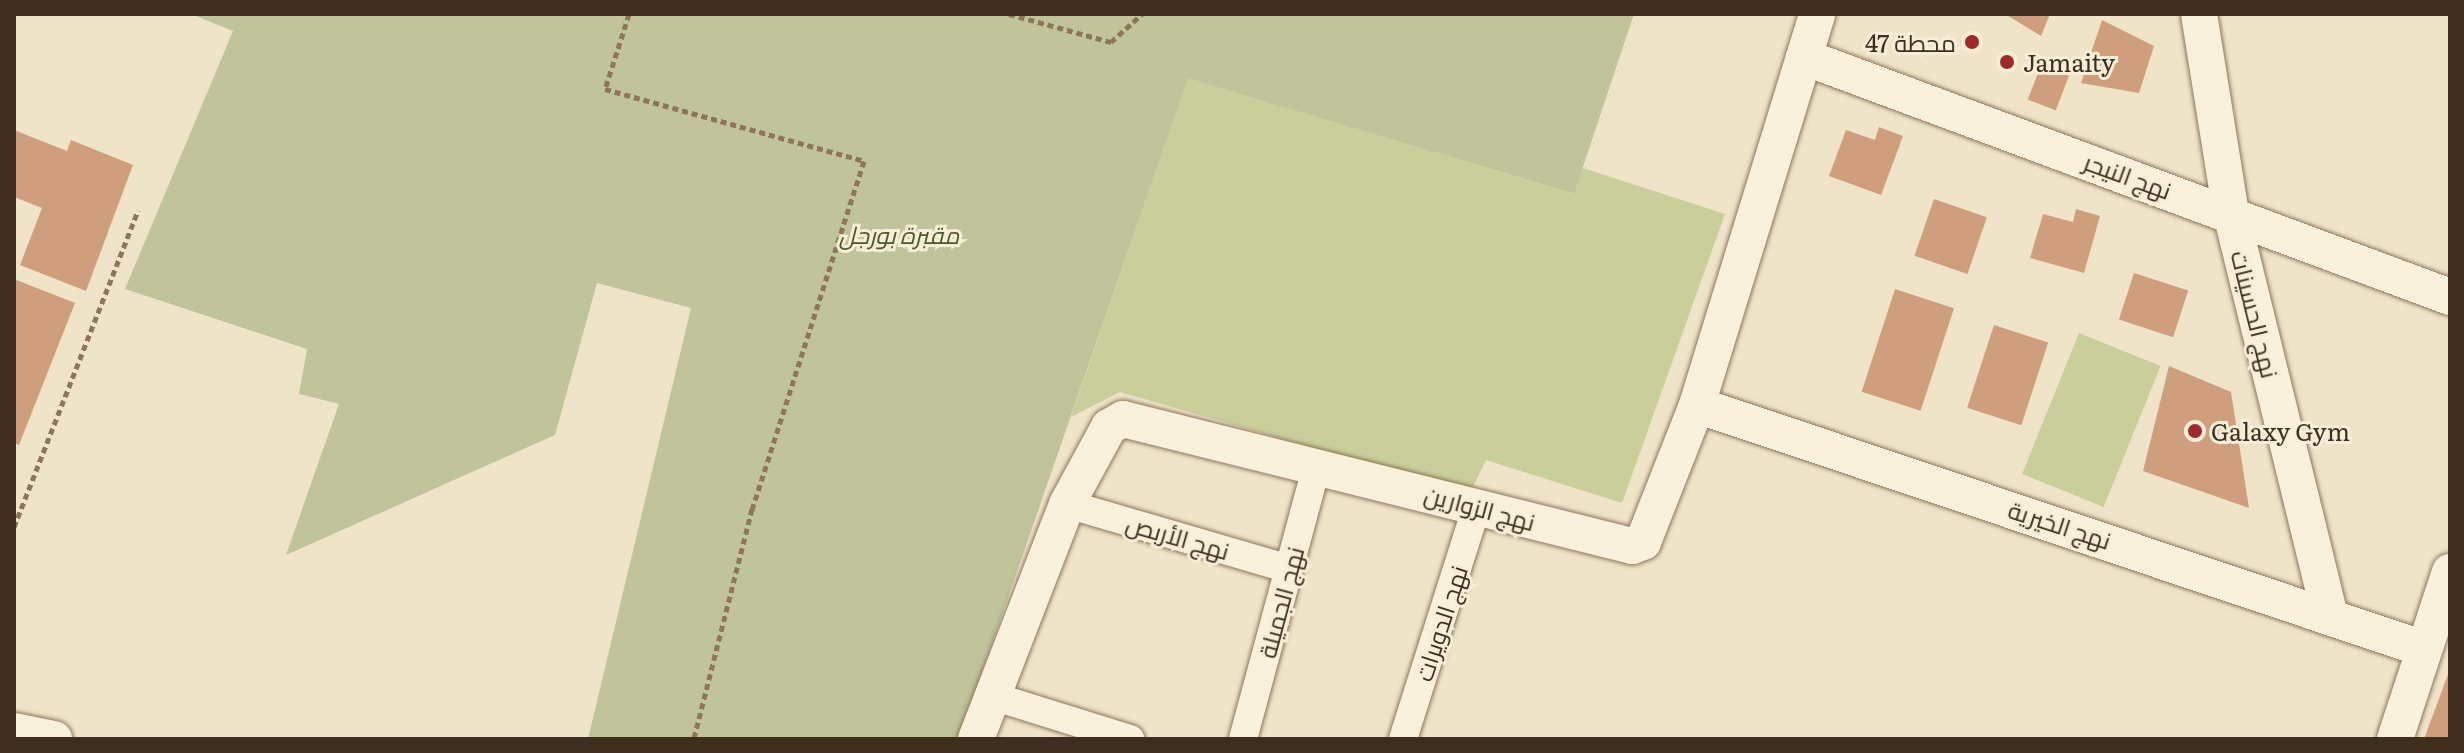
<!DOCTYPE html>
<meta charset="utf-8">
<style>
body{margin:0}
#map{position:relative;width:2464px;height:753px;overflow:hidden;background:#f0e4c8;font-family:Literata,Cairo,serif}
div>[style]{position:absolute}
.green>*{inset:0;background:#c9cf9b;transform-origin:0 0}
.cemetery>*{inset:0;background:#bfc49a}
.building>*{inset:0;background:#cf9f7d;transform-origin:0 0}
.path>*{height:5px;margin-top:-2.5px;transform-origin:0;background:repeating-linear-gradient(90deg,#8d765c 0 6px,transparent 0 10px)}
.roads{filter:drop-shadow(0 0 2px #8d765c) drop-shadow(0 0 2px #8d765c)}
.pedestrian>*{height:28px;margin:-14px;padding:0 14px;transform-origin:14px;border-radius:14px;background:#faf1dc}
.minor>*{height:36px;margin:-18px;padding:0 18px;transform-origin:18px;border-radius:18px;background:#faf1dc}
.dots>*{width:22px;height:22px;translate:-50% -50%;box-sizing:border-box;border:4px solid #f7eed8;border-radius:50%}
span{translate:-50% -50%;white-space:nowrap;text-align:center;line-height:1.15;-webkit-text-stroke:6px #f7eed8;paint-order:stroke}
.poi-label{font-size:24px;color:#3d2e20}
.right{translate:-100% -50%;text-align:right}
.left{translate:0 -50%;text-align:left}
.street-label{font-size:24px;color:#3d2e20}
.park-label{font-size:24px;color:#4d5a26;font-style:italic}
.frame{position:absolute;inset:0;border:16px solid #3d2e20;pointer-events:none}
</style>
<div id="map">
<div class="green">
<i style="clip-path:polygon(1188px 77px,1573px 194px,1583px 168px,1725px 214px,1622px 503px,1486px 460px,1470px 493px,1120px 392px,1071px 417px)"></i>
<i style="left:2079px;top:333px;width:88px;height:152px;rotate:22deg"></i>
</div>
<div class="cemetery">
<i style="clip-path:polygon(191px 14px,1634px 14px,1574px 194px,1188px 78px,959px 739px,588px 739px,691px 308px,597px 283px,555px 435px,286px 555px,339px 404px,299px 394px,307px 349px,125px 289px,233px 31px)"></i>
</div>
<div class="building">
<i style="clip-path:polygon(2005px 14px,2050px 14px,2041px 36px)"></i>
<i style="clip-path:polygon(2102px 20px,2154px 46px,2139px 93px,2081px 83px)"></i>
<i style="left:2041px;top:65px;width:30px;height:37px;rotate:21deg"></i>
<i style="clip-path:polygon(1879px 127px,1903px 136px,1881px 195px,1829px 176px,1846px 130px,1875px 140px)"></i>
<i style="clip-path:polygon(14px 130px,67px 151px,71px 140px,133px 165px,86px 291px,20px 265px,42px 208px,14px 197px)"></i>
<i style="left:1934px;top:199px;width:56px;height:60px;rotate:19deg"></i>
<i style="clip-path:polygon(2076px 209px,2100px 216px,2084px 273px,2030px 258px,2043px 214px,2073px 222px)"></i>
<i style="left:2134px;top:273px;width:57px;height:49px;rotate:18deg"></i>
<i style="clip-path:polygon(14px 279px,75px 303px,19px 445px,14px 443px)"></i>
<i style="left:1895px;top:289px;width:62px;height:108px;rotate:18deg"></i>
<i style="left:1994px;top:325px;width:57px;height:87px;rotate:18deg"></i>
<i style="clip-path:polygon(2169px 366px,2231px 392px,2249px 508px,2143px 471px)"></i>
<i style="clip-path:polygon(2450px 669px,2450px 739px,2424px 739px)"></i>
</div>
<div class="path">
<i style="left:629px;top:14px;width:79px;rotate:107.7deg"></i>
<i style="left:605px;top:89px;width:269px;rotate:15.5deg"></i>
<i style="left:864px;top:161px;width:366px;rotate:107.8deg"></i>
<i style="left:752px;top:509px;width:237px;rotate:104.2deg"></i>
<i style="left:1009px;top:14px;width:106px;rotate:15.4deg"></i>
<i style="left:1111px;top:42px;width:42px;rotate:-42.1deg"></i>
<i style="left:14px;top:527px;width:340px;rotate:-68.6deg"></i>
</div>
<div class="roads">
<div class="pedestrian">
<i style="left:1067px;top:504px;width:231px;rotate:16.3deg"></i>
<i style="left:989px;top:695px;width:148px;rotate:17.3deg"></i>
<i style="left:1243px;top:739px;width:284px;rotate:-74.9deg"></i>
<i style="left:1403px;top:739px;width:244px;rotate:-72.4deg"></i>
</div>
<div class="minor">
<i style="left:2199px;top:14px;width:202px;rotate:80.9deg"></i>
<i style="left:2231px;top:213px;width:411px;rotate:76.2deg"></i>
<i style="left:1804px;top:57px;width:689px;rotate:20.38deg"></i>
<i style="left:1697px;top:405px;width:764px;rotate:18.55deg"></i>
<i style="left:14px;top:731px;width:41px;rotate:11.3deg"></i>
<i style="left:976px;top:739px;width:252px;rotate:-68.8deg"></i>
<i style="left:1067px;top:504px;width:88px;rotate:-61.4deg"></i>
<i style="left:1109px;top:427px;width:16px;rotate:-30deg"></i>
<i style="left:1123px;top:419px;width:525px;rotate:14.01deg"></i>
<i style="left:1632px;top:546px;width:12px;rotate:-20deg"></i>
<i style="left:1643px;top:542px;width:147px;rotate:-68.5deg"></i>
<i style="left:1697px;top:405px;width:409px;rotate:-72.9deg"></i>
<i style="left:2395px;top:739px;width:176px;rotate:-71.8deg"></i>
</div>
</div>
<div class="dots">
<i style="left:1972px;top:42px;background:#9e2a2b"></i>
<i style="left:2007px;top:62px;background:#9e2a2b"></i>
<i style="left:2195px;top:431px;background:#9e2a2b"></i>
</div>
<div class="poi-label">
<span class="right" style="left:1956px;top:42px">محطة 47</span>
<span class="left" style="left:2023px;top:62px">Jamaity</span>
<span class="left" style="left:2211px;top:431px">Galaxy Gym</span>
</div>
<div class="street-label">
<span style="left:2128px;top:175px;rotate:20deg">نهج النيجر</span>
<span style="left:2256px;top:314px;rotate:76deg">نهج الحسينات</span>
<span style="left:1480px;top:507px;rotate:15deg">نهج الزوارين</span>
<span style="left:2060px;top:524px;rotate:18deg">نهج الخيرية</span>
<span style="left:1178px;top:536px;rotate:16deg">نهج الأربص</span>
<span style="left:1280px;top:602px;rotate:-75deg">نهج الجميلة</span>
<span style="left:1440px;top:623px;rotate:-72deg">نهج الدويرات</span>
</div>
<div class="park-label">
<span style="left:899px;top:234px">مقبرة بورجل</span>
</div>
<div class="frame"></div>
</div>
